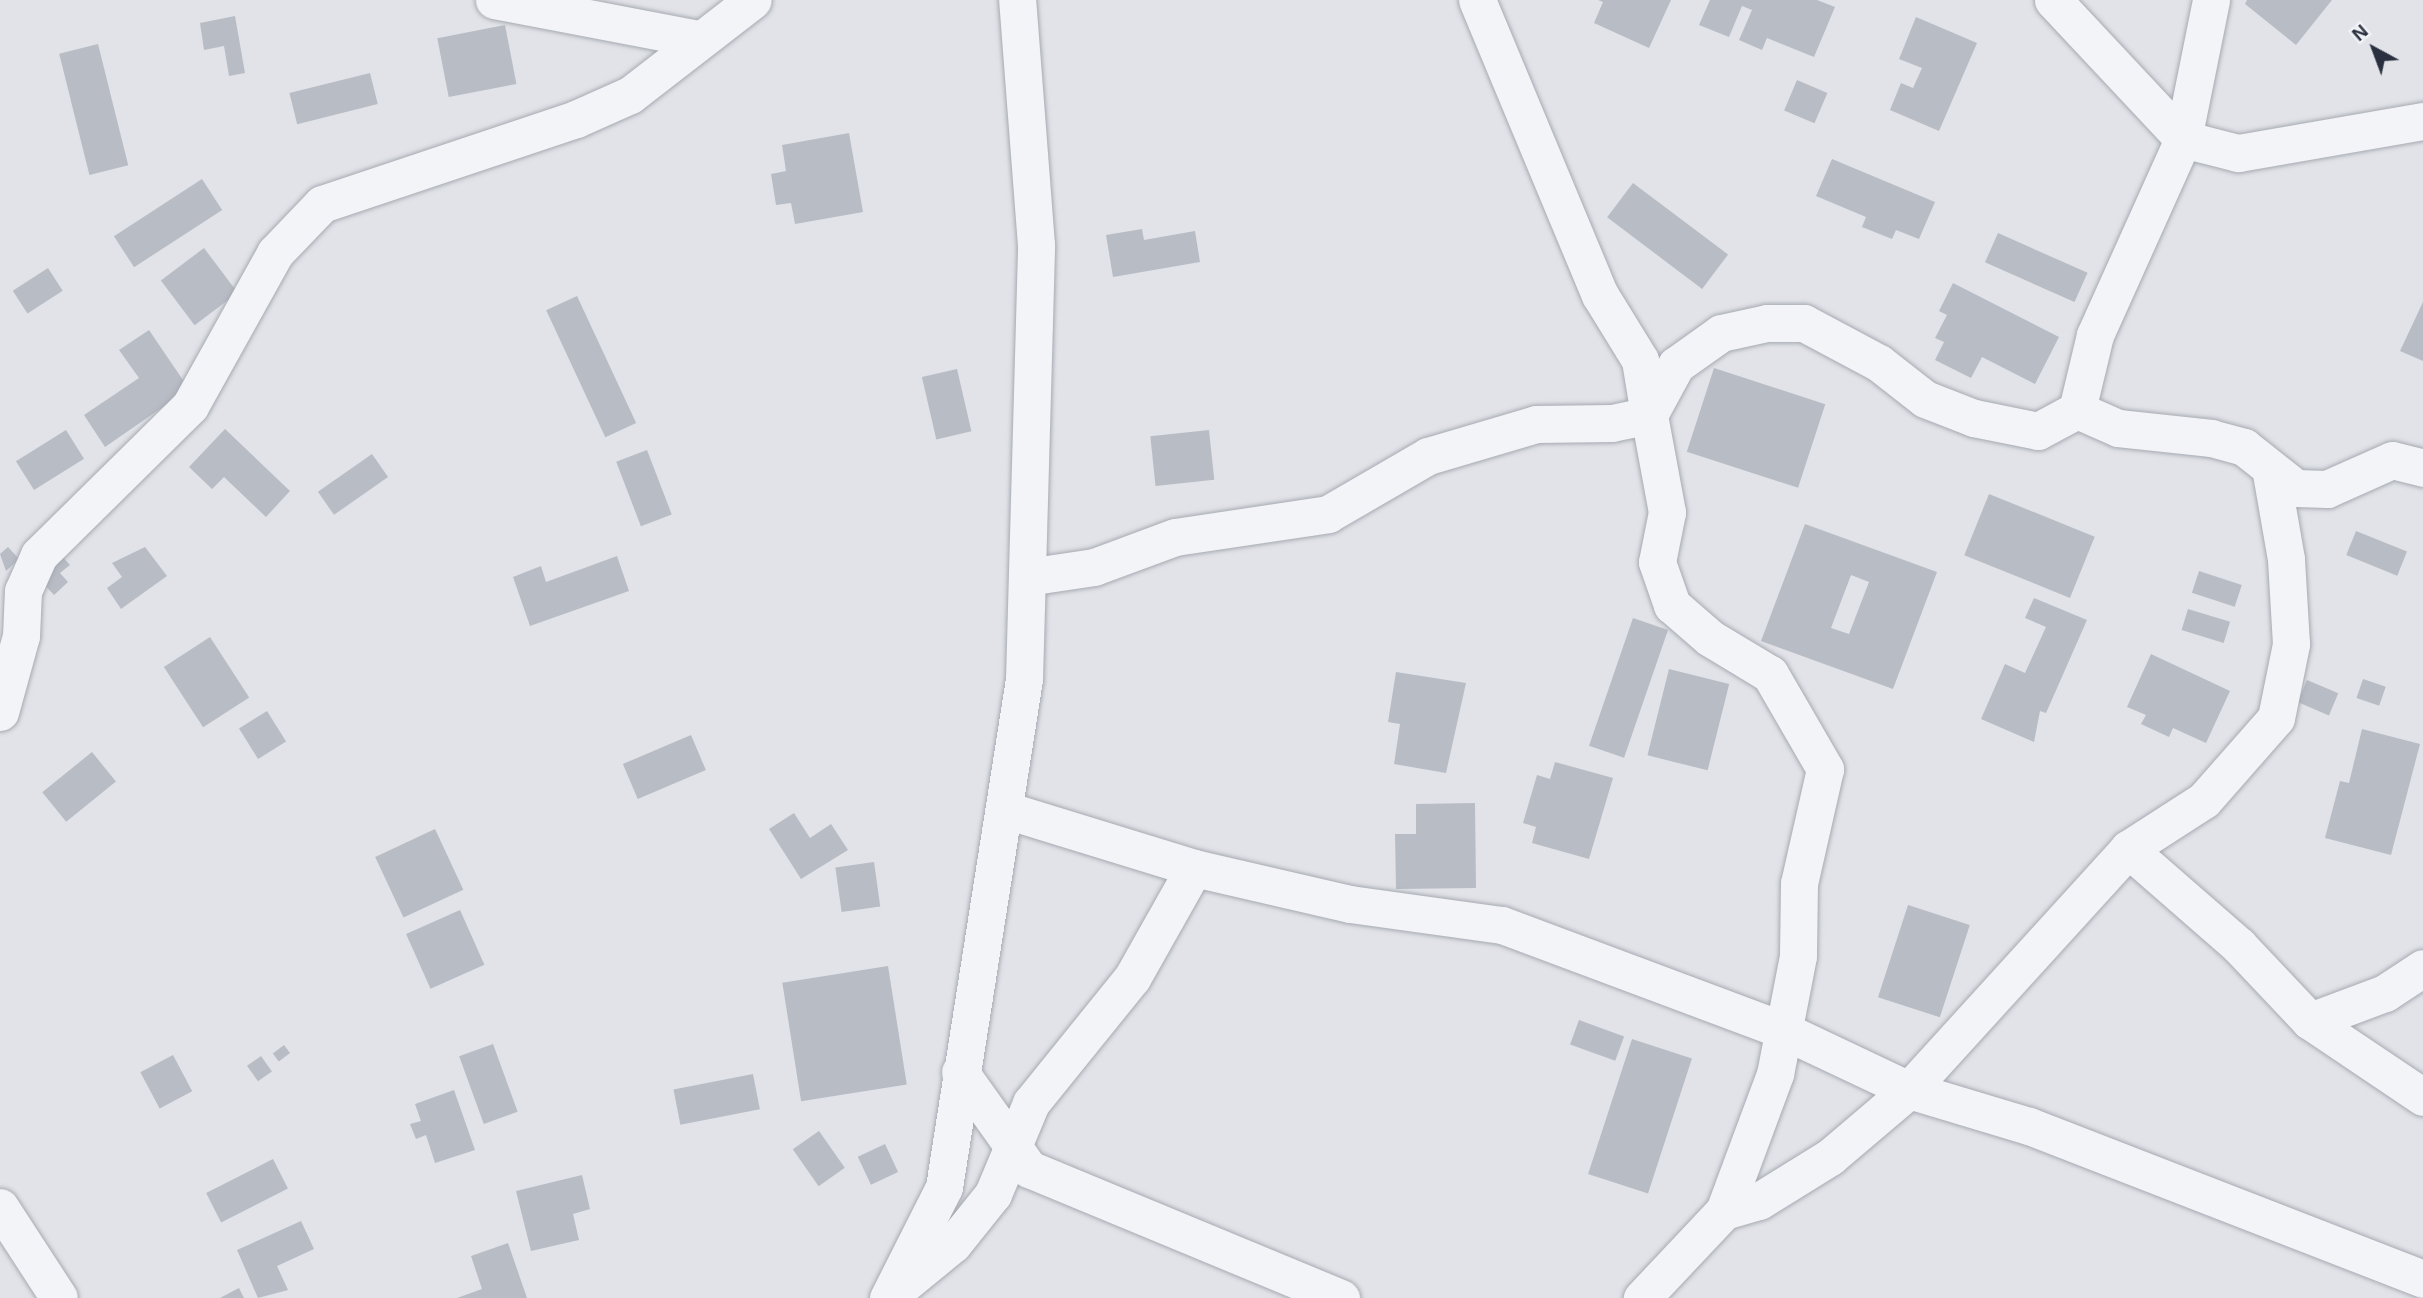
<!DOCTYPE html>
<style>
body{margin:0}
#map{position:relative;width:2423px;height:1298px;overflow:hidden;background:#e1e3e8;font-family:Arial,sans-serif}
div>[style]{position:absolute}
.building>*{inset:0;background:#b8bcc5;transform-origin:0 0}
.roads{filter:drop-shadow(0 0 2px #a6aab2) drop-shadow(0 0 2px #a6aab2)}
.street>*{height:37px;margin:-18.5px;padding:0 18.5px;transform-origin:18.5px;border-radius:18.5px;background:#f3f4f7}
span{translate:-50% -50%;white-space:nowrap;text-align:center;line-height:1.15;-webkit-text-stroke:6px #f0f2f6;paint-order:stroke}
.north{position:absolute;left:2339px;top:14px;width:70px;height:70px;-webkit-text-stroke:5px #f0f2f6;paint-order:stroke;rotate:319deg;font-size:19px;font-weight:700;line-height:28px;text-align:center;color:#2a303f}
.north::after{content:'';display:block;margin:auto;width:24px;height:32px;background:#2a303f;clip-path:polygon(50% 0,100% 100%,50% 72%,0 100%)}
</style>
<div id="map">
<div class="building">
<i style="clip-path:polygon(1598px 0,1671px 0,1649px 48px,1594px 23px,1603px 2px)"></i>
<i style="clip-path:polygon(1710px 0,1817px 0,1835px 7px,1814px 57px,1767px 38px,1762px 50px,1739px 40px,1752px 10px,1742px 6px,1729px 37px,1699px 25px)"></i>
<i style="clip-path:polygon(2247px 0,2332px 0,2296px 45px,2245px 4px)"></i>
<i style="clip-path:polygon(235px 16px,245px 73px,229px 76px,224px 46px,204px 50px,200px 23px)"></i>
<i style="clip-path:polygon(1916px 17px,1977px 43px,1939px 131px,1890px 110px,1901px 83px,1913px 88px,1922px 68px,1899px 59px)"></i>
<i style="left:505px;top:25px;width:60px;height:69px;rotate:79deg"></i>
<i style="left:98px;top:44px;width:125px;height:40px;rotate:76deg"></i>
<i style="left:370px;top:73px;width:32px;height:83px;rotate:76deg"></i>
<i style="left:1797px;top:80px;width:33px;height:33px;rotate:23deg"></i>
<i style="clip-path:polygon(849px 133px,863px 212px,795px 224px,791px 203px,776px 205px,771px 174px,786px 171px,782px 145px)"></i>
<i style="clip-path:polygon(1832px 159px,1935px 202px,1919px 239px,1896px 230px,1892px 239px,1862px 227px,1866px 217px,1816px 196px)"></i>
<i style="left:202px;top:179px;width:37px;height:105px;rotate:57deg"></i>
<i style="left:1633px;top:183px;width:119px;height:43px;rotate:37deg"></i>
<i style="clip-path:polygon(1142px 229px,1144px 240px,1195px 231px,1200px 262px,1113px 277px,1106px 235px)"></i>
<i style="left:1998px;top:233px;width:98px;height:32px;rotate:24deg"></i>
<i style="left:204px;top:248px;width:56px;height:54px;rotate:53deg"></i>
<i style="left:48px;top:268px;width:27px;height:42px;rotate:57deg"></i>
<i style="clip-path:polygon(1953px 283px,2059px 337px,2035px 384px,1982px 357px,1971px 378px,1935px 360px,1944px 342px,1935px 338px,1947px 315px,1939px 311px)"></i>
<i style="left:577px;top:296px;width:140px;height:34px;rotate:65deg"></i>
<i style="clip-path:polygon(2423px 302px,2423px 361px,2400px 351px)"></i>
<i style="clip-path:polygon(149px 330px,189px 389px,105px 447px,84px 415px,139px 378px,119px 350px)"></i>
<i style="left:1714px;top:368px;width:117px;height:88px;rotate:18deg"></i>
<i style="left:957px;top:369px;width:64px;height:36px;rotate:77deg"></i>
<i style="clip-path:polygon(225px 429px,290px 491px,266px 517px,224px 477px,212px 489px,189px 467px)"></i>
<i style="left:66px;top:430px;width:34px;height:59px;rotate:58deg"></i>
<i style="left:1209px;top:430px;width:50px;height:59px;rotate:84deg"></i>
<i style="left:647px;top:450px;width:69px;height:33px;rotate:69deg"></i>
<i style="left:372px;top:454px;width:28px;height:66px;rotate:55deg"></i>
<i style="left:1989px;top:494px;width:114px;height:66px;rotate:22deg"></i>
<i style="clip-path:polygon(evenodd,1805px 524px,1937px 572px,1893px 689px,1761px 641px,1805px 524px,1851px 575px,1869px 582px,1849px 634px,1831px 628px,1851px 575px)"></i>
<i style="left:2356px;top:531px;width:55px;height:26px;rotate:22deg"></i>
<i style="clip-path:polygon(8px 547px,19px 559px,6px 571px,0 554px)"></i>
<i style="clip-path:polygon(145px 547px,167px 576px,121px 609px,107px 588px,122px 577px,112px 563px)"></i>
<i style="clip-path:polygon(60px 554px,70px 565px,60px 573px,68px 582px,54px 595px,36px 576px)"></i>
<i style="clip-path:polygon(617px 556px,629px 591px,530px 626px,513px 577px,541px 566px,546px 582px)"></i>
<i style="left:2199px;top:571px;width:45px;height:23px;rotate:18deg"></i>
<i style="clip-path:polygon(2034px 598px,2087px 620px,2046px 713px,2040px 711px,2034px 742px,1981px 719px,2005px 664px,2025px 673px,2046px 627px,2025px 618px)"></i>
<i style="left:2188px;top:609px;width:44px;height:22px;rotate:17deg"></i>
<i style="left:1633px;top:618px;width:37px;height:135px;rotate:19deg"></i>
<i style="left:210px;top:637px;width:72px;height:55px;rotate:57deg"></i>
<i style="clip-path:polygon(2151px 654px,2230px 691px,2206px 743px,2173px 728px,2169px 737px,2141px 724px,2146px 715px,2127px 707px)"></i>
<i style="left:1669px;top:669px;width:62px;height:89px;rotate:14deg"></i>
<i style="clip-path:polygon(1396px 672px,1466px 683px,1446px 773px,1394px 764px,1400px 724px,1388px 722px)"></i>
<i style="left:2363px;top:679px;width:24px;height:20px;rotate:19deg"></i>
<i style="left:2307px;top:680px;width:34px;height:24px;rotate:23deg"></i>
<i style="left:267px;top:711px;width:36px;height:33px;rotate:58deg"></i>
<i style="clip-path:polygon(2362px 729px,2420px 744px,2391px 855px,2325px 838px,2340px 781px,2349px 783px)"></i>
<i style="left:691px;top:735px;width:38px;height:74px;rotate:67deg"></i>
<i style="left:92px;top:752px;width:38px;height:64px;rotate:51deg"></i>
<i style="clip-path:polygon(1555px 762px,1613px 778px,1589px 859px,1532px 843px,1536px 827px,1523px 823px,1537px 775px,1550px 779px)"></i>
<i style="clip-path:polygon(1475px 803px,1476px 888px,1396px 889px,1395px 834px,1416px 834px,1416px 804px)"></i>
<i style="clip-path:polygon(794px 813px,810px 838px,831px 824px,848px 850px,801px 879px,769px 829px)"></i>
<i style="left:435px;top:829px;width:67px;height:66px;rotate:65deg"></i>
<i style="left:874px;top:862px;width:45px;height:39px;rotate:82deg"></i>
<i style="left:1908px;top:905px;width:65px;height:97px;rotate:18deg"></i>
<i style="left:460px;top:910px;width:60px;height:59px;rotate:66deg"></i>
<i style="left:888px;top:966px;width:120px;height:107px;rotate:81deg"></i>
<i style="left:1579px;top:1020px;width:48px;height:26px;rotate:20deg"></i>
<i style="left:1632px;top:1039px;width:63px;height:142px;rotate:18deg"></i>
<i style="left:493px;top:1044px;width:72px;height:36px;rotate:70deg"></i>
<i style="left:284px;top:1045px;width:10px;height:14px;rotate:53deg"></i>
<i style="left:173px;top:1055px;width:41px;height:37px;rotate:62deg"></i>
<i style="left:261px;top:1056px;width:19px;height:17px;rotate:55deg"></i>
<i style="left:753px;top:1074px;width:36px;height:81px;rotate:79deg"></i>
<i style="clip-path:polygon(454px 1090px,475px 1150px,435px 1163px,426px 1135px,416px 1139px,410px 1124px,421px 1121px,415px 1104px)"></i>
<i style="left:819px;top:1131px;width:45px;height:32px;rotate:55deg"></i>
<i style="left:885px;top:1144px;width:31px;height:30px;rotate:65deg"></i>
<i style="left:273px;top:1159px;width:33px;height:75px;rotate:63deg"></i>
<i style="clip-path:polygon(582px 1175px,590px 1209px,573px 1214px,579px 1240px,531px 1251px,516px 1191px)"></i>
<i style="clip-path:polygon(301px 1221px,314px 1249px,277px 1266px,288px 1290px,258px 1298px,237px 1250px)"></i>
<i style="clip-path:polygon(508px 1243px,527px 1298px,457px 1298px,482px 1289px,471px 1256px)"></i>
<i style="clip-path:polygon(239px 1288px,244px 1298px,220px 1298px)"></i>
</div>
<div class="roads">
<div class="street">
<i style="left:494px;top:0;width:209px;rotate:10.8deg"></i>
<i style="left:1477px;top:0;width:320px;rotate:67.4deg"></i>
<i style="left:1600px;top:295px;width:76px;rotate:58.4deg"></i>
<i style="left:1640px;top:360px;width:56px;rotate:80.7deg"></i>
<i style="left:1649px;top:415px;width:57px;rotate:-61.6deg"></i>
<i style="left:1676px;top:365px;width:55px;rotate:-35.4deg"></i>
<i style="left:1721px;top:333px;width:47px;rotate:-12.3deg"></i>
<i style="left:1767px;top:323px;width:37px"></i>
<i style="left:1804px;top:323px;width:85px;rotate:28.1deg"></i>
<i style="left:1879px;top:363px;width:58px;rotate:38deg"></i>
<i style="left:1925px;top:399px;width:53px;rotate:21.2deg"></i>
<i style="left:1974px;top:418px;width:65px;rotate:11.5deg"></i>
<i style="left:2038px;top:431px;width:44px;rotate:-28.3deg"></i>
<i style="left:2077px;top:410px;width:77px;rotate:-76.5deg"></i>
<i style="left:2095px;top:335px;width:215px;rotate:-65.8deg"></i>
<i style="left:2183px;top:139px;width:142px;rotate:-78.6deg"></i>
<i style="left:2053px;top:0;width:190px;rotate:46.9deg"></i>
<i style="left:2183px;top:139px;width:57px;rotate:14.3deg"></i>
<i style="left:2238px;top:153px;width:188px;rotate:-9.8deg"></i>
<i style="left:2077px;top:410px;width:45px;rotate:23.7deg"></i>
<i style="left:2118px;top:428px;width:94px;rotate:6.1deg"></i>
<i style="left:2211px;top:438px;width:34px;rotate:15deg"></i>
<i style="left:2244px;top:447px;width:66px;rotate:38.3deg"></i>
<i style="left:2296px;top:488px;width:31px;rotate:2deg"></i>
<i style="left:2327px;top:489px;width:71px;rotate:-24deg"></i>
<i style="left:2392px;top:460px;width:32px;rotate:14deg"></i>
<i style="left:1027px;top:577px;width:68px;rotate:-8.5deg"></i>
<i style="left:1094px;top:567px;width:86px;rotate:-20.3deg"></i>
<i style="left:1175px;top:537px;width:155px;rotate:-8.5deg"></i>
<i style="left:1328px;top:514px;width:116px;rotate:-30.1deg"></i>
<i style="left:1428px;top:456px;width:113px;rotate:-16.5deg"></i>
<i style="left:1536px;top:424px;width:76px;rotate:-0.8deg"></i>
<i style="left:1612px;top:423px;width:38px;rotate:-12deg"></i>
<i style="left:1649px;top:415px;width:99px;rotate:79.5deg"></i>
<i style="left:1667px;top:512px;width:51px;rotate:101.3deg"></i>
<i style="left:1657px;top:562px;width:46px;rotate:70.8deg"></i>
<i style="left:1672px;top:605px;width:50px;rotate:41deg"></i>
<i style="left:1710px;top:638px;width:70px;rotate:31deg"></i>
<i style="left:1770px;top:674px;width:110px;rotate:59.9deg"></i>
<i style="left:1825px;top:769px;width:117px;rotate:102.8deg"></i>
<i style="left:1799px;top:883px;width:73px;rotate:90.8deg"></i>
<i style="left:1798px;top:956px;width:120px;rotate:101deg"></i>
<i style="left:1775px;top:1074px;width:146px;rotate:110.4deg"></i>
<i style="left:1724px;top:1211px;width:120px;rotate:133.3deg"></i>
<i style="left:0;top:712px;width:79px;rotate:-74.6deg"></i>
<i style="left:21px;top:636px;width:45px;rotate:-87.5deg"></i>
<i style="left:23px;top:591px;width:39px;rotate:-66deg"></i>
<i style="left:39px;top:555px;width:212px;rotate:-44.6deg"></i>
<i style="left:190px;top:406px;width:175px;rotate:-60.9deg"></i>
<i style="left:275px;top:253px;width:68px;rotate:-46.2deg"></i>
<i style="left:322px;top:204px;width:268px;rotate:-18.5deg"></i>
<i style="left:576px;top:119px;width:59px;rotate:-24deg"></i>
<i style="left:630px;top:95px;width:155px;rotate:-37.7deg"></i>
<i style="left:1006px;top:810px;width:197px;rotate:17.1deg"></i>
<i style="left:1194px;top:868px;width:160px;rotate:13deg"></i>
<i style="left:1350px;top:904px;width:153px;rotate:7.9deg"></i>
<i style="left:1502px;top:925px;width:297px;rotate:20.5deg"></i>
<i style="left:1780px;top:1029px;width:143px;rotate:25.3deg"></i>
<i style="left:1909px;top:1090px;width:125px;rotate:16.7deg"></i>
<i style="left:2029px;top:1126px;width:423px;rotate:21.2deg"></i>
<i style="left:2128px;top:849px;width:147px;rotate:41.1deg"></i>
<i style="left:2239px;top:946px;width:103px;rotate:46.6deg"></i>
<i style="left:2310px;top:1021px;width:136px;rotate:33.9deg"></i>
<i style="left:2310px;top:1021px;width:80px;rotate:-20.5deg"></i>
<i style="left:2385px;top:993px;width:45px;rotate:-33.3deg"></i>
<i style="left:960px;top:1072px;width:119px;rotate:54.6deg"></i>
<i style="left:1029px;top:1169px;width:338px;rotate:22.5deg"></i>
<i style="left:0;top:1207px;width:108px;rotate:57deg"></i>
<i style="left:1724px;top:1211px;width:36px;rotate:-16deg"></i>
<i style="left:1759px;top:1201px;width:84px;rotate:-31.8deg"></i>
<i style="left:1830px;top:1157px;width:104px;rotate:-40.3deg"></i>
<i style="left:1909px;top:1090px;width:326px;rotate:-47.7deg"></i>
<i style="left:2128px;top:849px;width:90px;rotate:-32.8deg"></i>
<i style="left:2204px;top:800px;width:109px;rotate:-48.7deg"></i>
<i style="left:2276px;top:718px;width:76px;rotate:-78.5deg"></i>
<i style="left:2291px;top:644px;width:85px;rotate:-93.4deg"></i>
<i style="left:2286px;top:559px;width:87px;rotate:-99.9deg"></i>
<i style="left:898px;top:1289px;width:71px;rotate:-39.3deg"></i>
<i style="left:953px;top:1244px;width:64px;rotate:-51.3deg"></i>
<i style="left:993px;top:1194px;width:99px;rotate:-67.3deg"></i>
<i style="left:1031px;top:1103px;width:161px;rotate:-51.1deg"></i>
<i style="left:1132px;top:978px;width:126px;rotate:-60.6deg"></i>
<i style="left:888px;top:1298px;width:124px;rotate:-63.2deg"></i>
<i style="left:944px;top:1187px;width:514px;rotate:-81.05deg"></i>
<i style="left:1024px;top:679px;width:434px;rotate:-88.4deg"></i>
<i style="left:1036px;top:245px;width:246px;rotate:-94.4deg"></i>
</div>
</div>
<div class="north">N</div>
</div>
